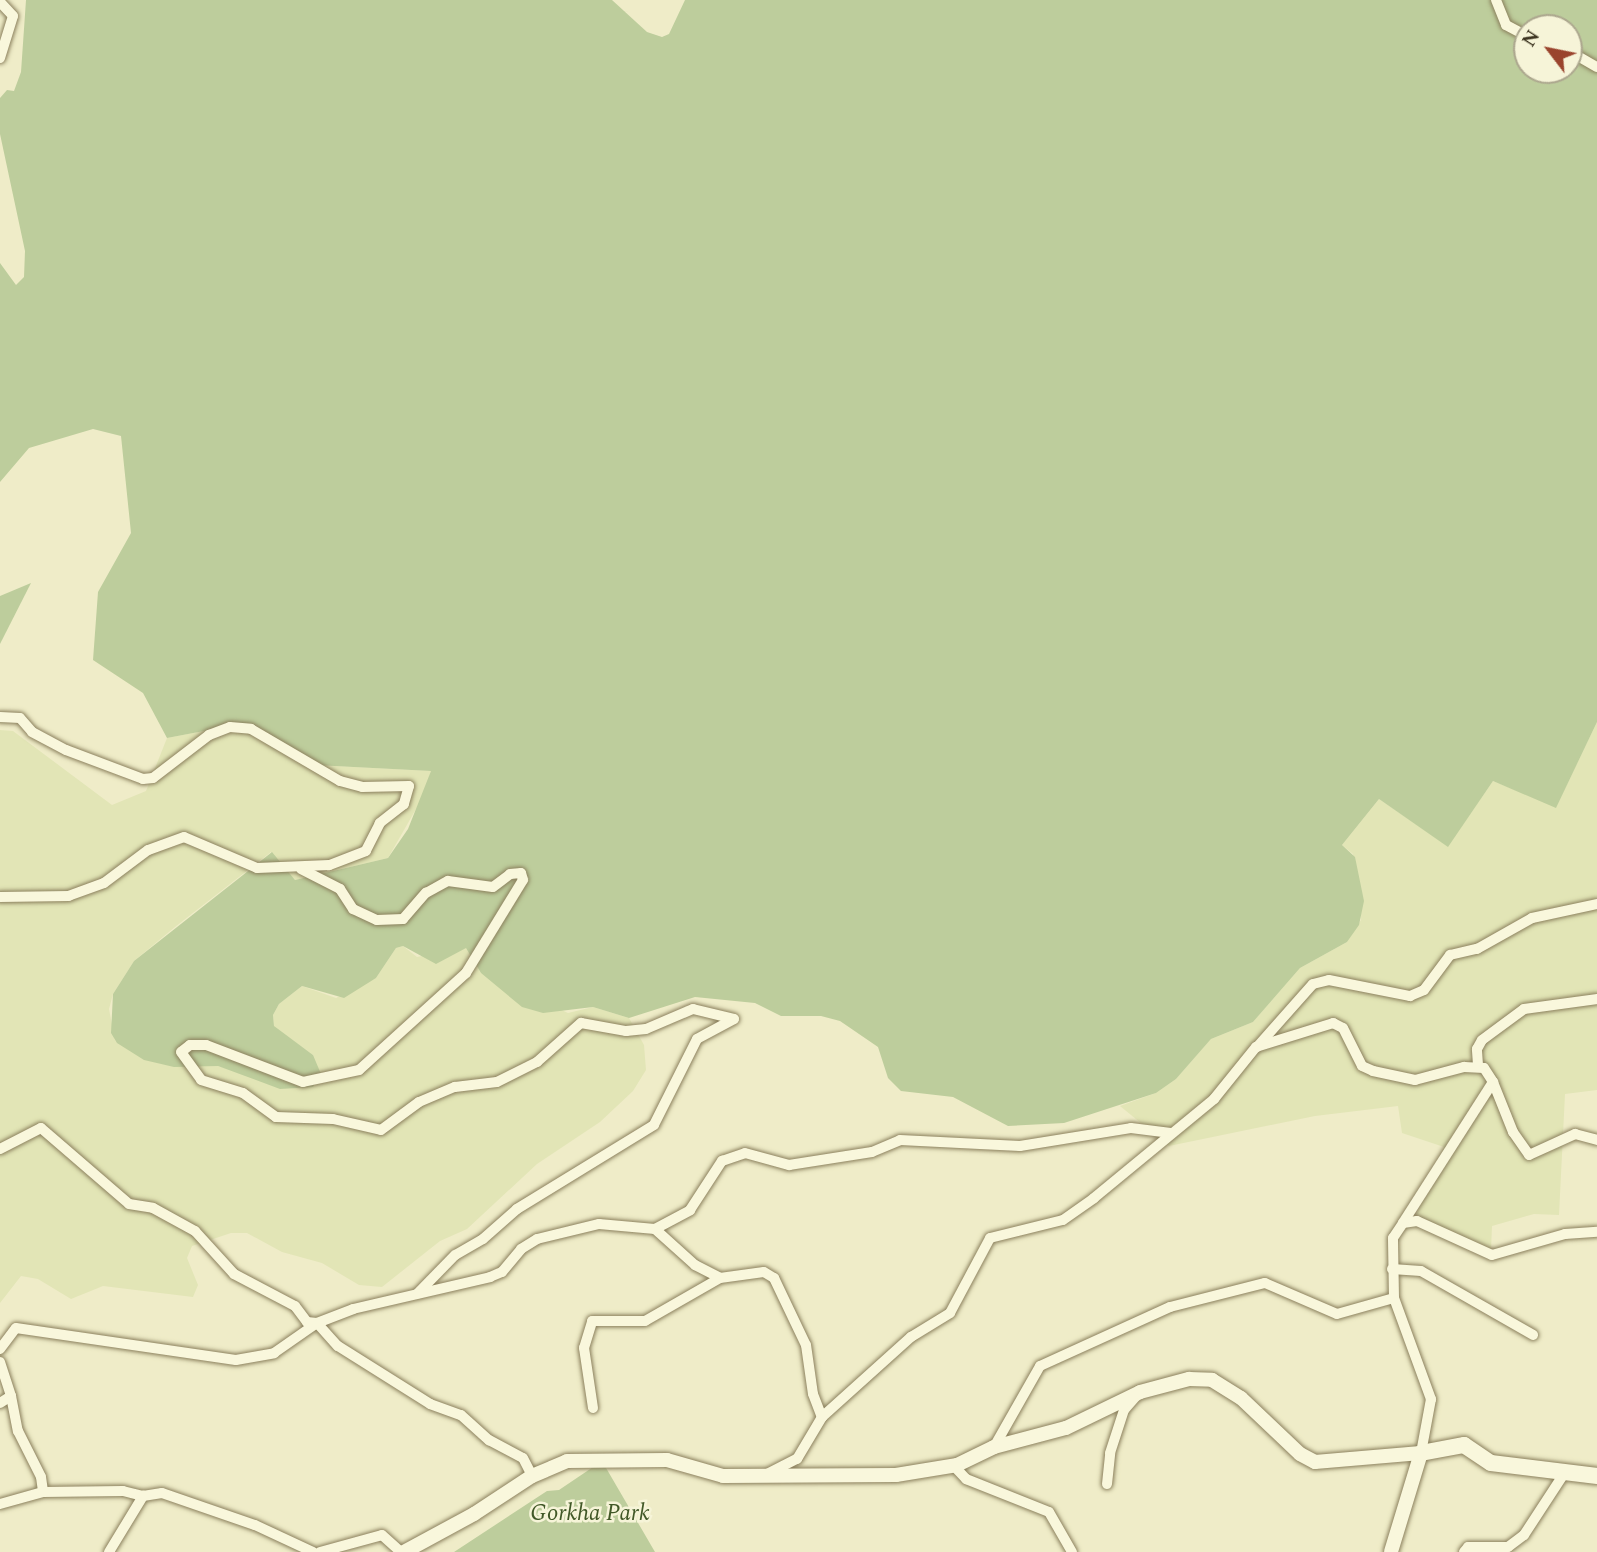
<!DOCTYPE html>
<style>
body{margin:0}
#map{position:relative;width:1597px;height:1552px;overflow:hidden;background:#efecc8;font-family:Spectral,serif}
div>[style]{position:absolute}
.farmland>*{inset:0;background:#e2e5b6}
.green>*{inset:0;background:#bdcd9c}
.roads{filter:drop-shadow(0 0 2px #8b805d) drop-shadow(0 0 2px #8b805d)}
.minor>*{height:10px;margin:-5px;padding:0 5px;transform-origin:5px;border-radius:5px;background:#f9f7dc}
.tertiary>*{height:14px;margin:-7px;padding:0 7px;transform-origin:7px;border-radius:7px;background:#f9f7dc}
.secondary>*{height:16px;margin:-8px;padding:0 8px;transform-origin:8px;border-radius:8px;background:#f9f7dc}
span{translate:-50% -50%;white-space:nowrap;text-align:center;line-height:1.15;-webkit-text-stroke:5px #f6f4d8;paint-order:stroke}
.park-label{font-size:23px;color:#415827;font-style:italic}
.north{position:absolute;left:1513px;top:14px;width:70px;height:70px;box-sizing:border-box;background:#f6f4d8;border:2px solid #aca78e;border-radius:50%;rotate:302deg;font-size:19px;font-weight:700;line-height:28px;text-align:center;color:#3c3420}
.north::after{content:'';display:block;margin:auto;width:24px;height:32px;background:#9a442d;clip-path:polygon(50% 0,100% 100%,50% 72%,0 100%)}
</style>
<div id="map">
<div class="farmland">
<i style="clip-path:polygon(1597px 722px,1597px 1090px,1565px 1094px,1559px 1215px,1534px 1214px,1492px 1226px,1491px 1250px,1444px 1234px,1416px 1216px,1444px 1147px,1402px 1133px,1398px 1106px,1315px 1116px,1169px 1146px,1120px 1106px,1156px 1093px,1176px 1079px,1211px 1039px,1253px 1022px,1300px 968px,1347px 942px,1361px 920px,1353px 854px,1342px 845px,1379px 799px,1448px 846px,1493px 781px,1556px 807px)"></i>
<i style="clip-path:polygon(246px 723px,315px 765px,431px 771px,424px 795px,388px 858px,295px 880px,271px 852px,175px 927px,134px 961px,113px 994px,109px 1009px,115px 1040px,161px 1064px,218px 1066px,242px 1073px,313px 1055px,274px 1027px,273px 1015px,279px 1004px,302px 986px,336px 998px,376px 978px,396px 948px,403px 946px,417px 957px,466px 947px,481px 973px,568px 1013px,593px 1007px,629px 1018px,644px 1045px,646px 1070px,633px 1091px,600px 1122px,537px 1164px,467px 1229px,440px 1241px,382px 1287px,359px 1285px,322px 1263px,282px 1252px,247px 1233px,231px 1233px,192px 1246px,187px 1258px,198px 1285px,193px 1297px,103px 1286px,71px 1299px,38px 1279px,21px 1276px,0 1303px,0 730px,13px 731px,112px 805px,146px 791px,167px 738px)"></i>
</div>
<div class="green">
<i style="clip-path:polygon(evenodd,26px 0,612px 0,647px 32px,662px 37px,669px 34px,685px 0,1597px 0,1597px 722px,1556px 808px,1493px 781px,1448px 847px,1379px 799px,1342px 845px,1355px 857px,1364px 901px,1359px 925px,1347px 942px,1300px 968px,1253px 1022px,1211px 1039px,1176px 1079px,1156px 1093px,1064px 1123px,1008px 1126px,953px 1097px,901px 1091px,888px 1078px,878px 1047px,840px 1021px,821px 1016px,781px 1016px,755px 1003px,695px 997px,629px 1018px,593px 1007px,543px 1013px,522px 1007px,481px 973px,466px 948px,436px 964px,403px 946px,396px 948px,376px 978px,344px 998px,302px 986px,279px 1004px,273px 1015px,274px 1026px,313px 1055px,321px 1074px,313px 1087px,280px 1089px,218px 1066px,174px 1067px,144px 1060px,117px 1043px,111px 1033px,113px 994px,134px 961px,272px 852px,295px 880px,388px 858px,408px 829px,431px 771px,315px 765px,246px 723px,167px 738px,143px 693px,93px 660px,98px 592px,131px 533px,121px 436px,93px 429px,29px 448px,0 482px,0 263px,16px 285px,24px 277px,25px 251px,0 134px,0 98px,7px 90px,14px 91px,21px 72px,26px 0,1527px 28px,1569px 28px,1569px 70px,1527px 70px,1527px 28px)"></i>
<i style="clip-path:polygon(31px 583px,0 644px,0 596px)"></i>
<i style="clip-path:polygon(602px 1461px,655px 1552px,454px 1552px,547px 1491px,559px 1490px)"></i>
</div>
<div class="roads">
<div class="minor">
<i style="left:1496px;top:0;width:27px;rotate:68deg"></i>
<i style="left:1506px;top:25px;width:24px;rotate:28deg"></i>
<i style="left:0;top:2px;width:19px;rotate:47deg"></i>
<i style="left:13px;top:16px;width:44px;rotate:107.2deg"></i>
<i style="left:1569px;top:51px;width:32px;rotate:30deg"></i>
<i style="left:0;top:717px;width:20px;rotate:3deg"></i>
<i style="left:20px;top:718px;width:18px;rotate:49deg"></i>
<i style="left:32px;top:732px;width:38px;rotate:28deg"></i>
<i style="left:66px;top:750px;width:82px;rotate:20.6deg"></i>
<i style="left:143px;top:779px;width:10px;rotate:-6deg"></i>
<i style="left:153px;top:778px;width:71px;rotate:-37.5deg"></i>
<i style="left:209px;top:735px;width:22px;rotate:-21deg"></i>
<i style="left:230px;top:727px;width:21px;rotate:5deg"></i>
<i style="left:251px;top:729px;width:103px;rotate:30.3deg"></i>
<i style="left:340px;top:781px;width:23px;rotate:15deg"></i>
<i style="left:362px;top:787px;width:47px;rotate:-1.2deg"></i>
<i style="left:409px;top:786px;width:19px;rotate:106deg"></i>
<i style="left:404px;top:804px;width:31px;rotate:142deg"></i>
<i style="left:380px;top:823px;width:31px;rotate:117deg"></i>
<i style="left:366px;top:851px;width:40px;rotate:159deg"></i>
<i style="left:329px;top:865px;width:72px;rotate:177.6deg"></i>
<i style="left:257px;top:868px;width:79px;rotate:-157deg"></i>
<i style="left:184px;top:837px;width:38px;rotate:160deg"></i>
<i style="left:148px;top:850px;width:55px;rotate:143.1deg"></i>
<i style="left:104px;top:883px;width:37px;rotate:160deg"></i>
<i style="left:69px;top:896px;width:69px;rotate:179.2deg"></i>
<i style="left:301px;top:869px;width:44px;rotate:27.1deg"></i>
<i style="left:340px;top:889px;width:24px;rotate:57deg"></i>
<i style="left:353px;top:909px;width:26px;rotate:25deg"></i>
<i style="left:377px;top:920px;width:26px;rotate:-2deg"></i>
<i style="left:403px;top:919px;width:35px;rotate:-49deg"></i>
<i style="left:426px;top:893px;width:25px;rotate:-29deg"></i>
<i style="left:448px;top:881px;width:45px;rotate:7.6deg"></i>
<i style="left:493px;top:887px;width:21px;rotate:-37deg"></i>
<i style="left:510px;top:874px;width:11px;rotate:-5deg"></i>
<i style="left:521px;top:873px;width:7px;rotate:74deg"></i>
<i style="left:523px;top:880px;width:109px;rotate:121.5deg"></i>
<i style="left:466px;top:973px;width:144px;rotate:137.8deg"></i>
<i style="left:359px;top:1070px;width:57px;rotate:167.9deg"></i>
<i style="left:303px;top:1082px;width:104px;rotate:-159.1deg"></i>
<i style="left:206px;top:1045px;width:16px;rotate:180deg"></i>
<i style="left:190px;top:1045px;width:11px;rotate:142deg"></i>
<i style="left:181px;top:1052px;width:34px;rotate:54deg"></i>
<i style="left:201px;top:1080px;width:44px;rotate:17.2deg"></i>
<i style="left:243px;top:1093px;width:41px;rotate:36deg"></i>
<i style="left:276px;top:1117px;width:57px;rotate:2deg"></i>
<i style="left:333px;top:1119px;width:49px;rotate:12.9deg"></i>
<i style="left:381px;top:1130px;width:47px;rotate:-36.4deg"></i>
<i style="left:419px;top:1102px;width:39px;rotate:-23deg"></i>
<i style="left:455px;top:1087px;width:42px;rotate:-6.8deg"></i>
<i style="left:497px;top:1082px;width:45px;rotate:-26.6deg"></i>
<i style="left:537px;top:1062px;width:59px;rotate:-41.6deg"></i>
<i style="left:581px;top:1023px;width:46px;rotate:10.1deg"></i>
<i style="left:626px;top:1031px;width:20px;rotate:-6deg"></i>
<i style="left:646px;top:1029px;width:51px;rotate:-23.1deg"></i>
<i style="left:693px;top:1009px;width:42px;rotate:13.7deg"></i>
<i style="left:734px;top:1019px;width:42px;rotate:151.6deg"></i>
<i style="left:697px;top:1039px;width:96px;rotate:116.6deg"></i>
<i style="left:654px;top:1125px;width:161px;rotate:148.5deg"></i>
<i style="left:517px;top:1209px;width:45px;rotate:138.6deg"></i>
<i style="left:483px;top:1239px;width:32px;rotate:150deg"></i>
<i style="left:455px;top:1255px;width:53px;rotate:134.2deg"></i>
<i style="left:1257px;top:1047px;width:84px;rotate:-48.4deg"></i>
<i style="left:1313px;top:984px;width:16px;rotate:-14deg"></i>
<i style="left:1329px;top:980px;width:83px;rotate:11.2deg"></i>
<i style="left:1410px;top:996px;width:15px;rotate:-23deg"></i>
<i style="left:1424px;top:990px;width:44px;rotate:-53.4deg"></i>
<i style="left:1450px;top:955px;width:28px;rotate:-13deg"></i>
<i style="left:1477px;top:949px;width:63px;rotate:-29.4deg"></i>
<i style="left:1532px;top:918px;width:66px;rotate:-12.2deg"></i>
<i style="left:1478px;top:1065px;width:16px;rotate:-94deg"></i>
<i style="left:1477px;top:1049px;width:10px;rotate:-61deg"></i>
<i style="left:1482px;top:1040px;width:52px;rotate:-36.4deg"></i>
<i style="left:1524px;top:1009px;width:74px;rotate:-7.8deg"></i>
<i style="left:1493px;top:1082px;width:54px;rotate:68.2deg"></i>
<i style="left:1513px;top:1132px;width:28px;rotate:55deg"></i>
<i style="left:1529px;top:1155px;width:51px;rotate:-24.5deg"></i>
<i style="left:1575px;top:1134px;width:23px;rotate:15deg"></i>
<i style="left:0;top:1149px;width:46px;rotate:-27.1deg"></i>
<i style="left:41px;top:1128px;width:116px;rotate:40.8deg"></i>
<i style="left:129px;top:1204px;width:24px;rotate:9deg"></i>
<i style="left:153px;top:1208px;width:48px;rotate:28.7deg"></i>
<i style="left:195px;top:1231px;width:58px;rotate:47.8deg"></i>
<i style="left:234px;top:1274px;width:69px;rotate:27.7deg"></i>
<i style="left:295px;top:1306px;width:20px;rotate:53deg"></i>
<i style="left:307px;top:1322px;width:10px;rotate:6deg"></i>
<i style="left:317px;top:1323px;width:31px;rotate:48deg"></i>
<i style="left:338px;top:1346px;width:109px;rotate:32.2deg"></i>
<i style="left:430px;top:1404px;width:33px;rotate:20deg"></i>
<i style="left:461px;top:1415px;width:38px;rotate:42deg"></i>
<i style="left:489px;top:1440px;width:38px;rotate:28deg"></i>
<i style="left:523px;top:1458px;width:20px;rotate:63deg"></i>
<i style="left:655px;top:1229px;width:40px;rotate:-28deg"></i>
<i style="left:690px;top:1210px;width:59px;rotate:-56.9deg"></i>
<i style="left:722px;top:1161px;width:24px;rotate:-19deg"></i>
<i style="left:745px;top:1153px;width:46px;rotate:15.3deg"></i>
<i style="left:789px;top:1165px;width:84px;rotate:-8.9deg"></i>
<i style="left:872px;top:1152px;width:30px;rotate:-23deg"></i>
<i style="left:900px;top:1140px;width:120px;rotate:2.9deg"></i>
<i style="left:1020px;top:1146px;width:112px;rotate:-9.2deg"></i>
<i style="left:1131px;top:1128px;width:40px;rotate:7.1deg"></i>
<i style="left:1392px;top:1269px;width:29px;rotate:4deg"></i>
<i style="left:1421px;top:1271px;width:129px;rotate:29.7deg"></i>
<i style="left:1394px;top:1298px;width:60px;rotate:-91deg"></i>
<i style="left:1393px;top:1238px;width:18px;rotate:-56deg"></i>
<i style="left:1403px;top:1223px;width:14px;rotate:-8deg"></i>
<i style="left:1417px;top:1221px;width:82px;rotate:24.4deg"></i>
<i style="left:1492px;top:1255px;width:76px;rotate:-16deg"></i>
<i style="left:1565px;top:1234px;width:32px;rotate:-4deg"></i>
<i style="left:0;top:1349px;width:26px;rotate:-53deg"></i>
<i style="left:16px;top:1328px;width:222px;rotate:8.3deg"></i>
<i style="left:236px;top:1360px;width:39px;rotate:-10deg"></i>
<i style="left:274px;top:1353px;width:52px;rotate:-34.9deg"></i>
<i style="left:317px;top:1323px;width:39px;rotate:-21deg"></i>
<i style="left:353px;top:1309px;width:141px;rotate:-13.1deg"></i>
<i style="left:490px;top:1277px;width:13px;rotate:-23deg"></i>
<i style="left:502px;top:1272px;width:30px;rotate:-50deg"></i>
<i style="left:521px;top:1249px;width:19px;rotate:-32deg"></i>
<i style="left:537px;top:1239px;width:64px;rotate:-13.6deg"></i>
<i style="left:599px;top:1224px;width:56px;rotate:5.1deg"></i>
<i style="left:655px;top:1229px;width:54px;rotate:42deg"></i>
<i style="left:695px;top:1265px;width:28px;rotate:27deg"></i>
<i style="left:0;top:1362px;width:36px;rotate:72deg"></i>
<i style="left:0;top:1403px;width:13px;rotate:-32deg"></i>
<i style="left:11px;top:1396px;width:36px;rotate:79deg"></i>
<i style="left:18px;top:1431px;width:51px;rotate:63.4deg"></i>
<i style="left:41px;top:1477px;width:15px;rotate:82deg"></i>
<i style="left:593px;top:1408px;width:61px;rotate:-98.5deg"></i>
<i style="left:584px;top:1348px;width:28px;rotate:-73deg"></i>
<i style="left:592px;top:1321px;width:53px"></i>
<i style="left:645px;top:1321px;width:86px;rotate:-29.8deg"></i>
<i style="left:720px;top:1278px;width:44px;rotate:-7.8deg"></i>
<i style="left:764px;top:1272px;width:12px;rotate:31deg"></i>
<i style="left:774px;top:1278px;width:74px;rotate:64.5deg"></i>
<i style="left:806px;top:1345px;width:49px;rotate:81.9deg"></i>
<i style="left:813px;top:1394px;width:25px;rotate:69deg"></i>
<i style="left:994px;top:1447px;width:93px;rotate:-60.4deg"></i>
<i style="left:1040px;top:1366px;width:143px;rotate:-24.4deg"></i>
<i style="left:1170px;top:1307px;width:98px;rotate:-14.2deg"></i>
<i style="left:1265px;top:1283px;width:78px;rotate:23.3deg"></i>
<i style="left:1337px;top:1314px;width:59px;rotate:-15.7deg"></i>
<i style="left:1394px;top:1298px;width:108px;rotate:69.9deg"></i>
<i style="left:1431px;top:1399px;width:55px;rotate:100.5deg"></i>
<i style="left:954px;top:1466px;width:18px;rotate:47deg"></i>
<i style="left:966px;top:1479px;width:89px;rotate:21.7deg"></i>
<i style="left:1049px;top:1512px;width:46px;rotate:60.1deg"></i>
<i style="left:767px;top:1474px;width:34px;rotate:-27deg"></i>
<i style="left:797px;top:1459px;width:49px;rotate:-59.2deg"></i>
<i style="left:822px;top:1417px;width:120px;rotate:-42deg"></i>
<i style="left:911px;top:1337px;width:46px;rotate:-31.6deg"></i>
<i style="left:950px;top:1313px;width:85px;rotate:-61.9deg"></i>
<i style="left:990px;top:1238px;width:75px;rotate:-13.9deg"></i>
<i style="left:1063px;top:1220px;width:38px;rotate:-35deg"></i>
<i style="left:1094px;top:1198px;width:156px;rotate:-39.5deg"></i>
<i style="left:1214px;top:1099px;width:67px;rotate:-51.1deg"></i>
<i style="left:1256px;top:1047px;width:81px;rotate:-17.3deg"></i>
<i style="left:1333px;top:1023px;width:11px;rotate:27deg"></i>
<i style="left:1343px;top:1028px;width:42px;rotate:63.4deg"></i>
<i style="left:1362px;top:1066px;width:12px;rotate:24deg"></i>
<i style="left:1373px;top:1071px;width:43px;rotate:12.1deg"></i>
<i style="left:1415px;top:1080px;width:51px;rotate:-14.9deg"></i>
<i style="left:1464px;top:1067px;width:20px;rotate:3deg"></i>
<i style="left:1484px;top:1068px;width:17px;rotate:57deg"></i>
<i style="left:1493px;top:1082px;width:167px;rotate:122.6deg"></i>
<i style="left:1107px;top:1484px;width:31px;rotate:-84deg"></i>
<i style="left:1110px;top:1453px;width:45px;rotate:-72deg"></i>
<i style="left:1124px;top:1410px;width:18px;rotate:-49deg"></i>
<i style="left:0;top:1504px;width:45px;rotate:-15.6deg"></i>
<i style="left:43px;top:1492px;width:80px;rotate:-0.7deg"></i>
<i style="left:123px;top:1491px;width:21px;rotate:14deg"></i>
<i style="left:109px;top:1552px;width:66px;rotate:-58.7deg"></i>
<i style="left:143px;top:1496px;width:19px;rotate:-9deg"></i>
<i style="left:162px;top:1493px;width:98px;rotate:19deg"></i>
<i style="left:255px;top:1525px;width:64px;rotate:25deg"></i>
<i style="left:320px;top:1552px;width:64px;rotate:-15.3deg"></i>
<i style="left:382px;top:1535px;width:25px;rotate:42deg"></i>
<i style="left:1464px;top:1552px;width:6px;rotate:-51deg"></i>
<i style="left:1468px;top:1547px;width:40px"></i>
<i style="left:1508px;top:1547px;width:20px;rotate:-37deg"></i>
<i style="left:1524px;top:1535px;width:75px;rotate:-56.9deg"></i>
</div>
<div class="tertiary">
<i style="left:404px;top:1552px;width:80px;rotate:-28.5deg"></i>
<i style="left:474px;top:1514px;width:69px;rotate:-33.2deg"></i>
<i style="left:532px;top:1476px;width:38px;rotate:-23deg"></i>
<i style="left:567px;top:1461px;width:100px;rotate:-0.6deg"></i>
<i style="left:667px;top:1460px;width:58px;rotate:15.9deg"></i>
<i style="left:723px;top:1476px;width:173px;rotate:-0.3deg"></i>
<i style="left:896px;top:1475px;width:62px;rotate:-9.3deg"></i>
<i style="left:957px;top:1465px;width:41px;rotate:-25.9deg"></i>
<i style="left:994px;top:1447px;width:74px;rotate:-14.8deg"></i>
<i style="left:1066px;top:1428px;width:82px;rotate:-25.9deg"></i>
<i style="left:1140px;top:1392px;width:51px;rotate:-14.9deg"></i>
<i style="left:1189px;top:1379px;width:23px;rotate:2deg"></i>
<i style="left:1212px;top:1380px;width:34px;rotate:32deg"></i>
<i style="left:1241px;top:1398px;width:81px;rotate:43.5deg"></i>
<i style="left:1300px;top:1454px;width:17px;rotate:28deg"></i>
<i style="left:1315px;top:1462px;width:106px;rotate:-4.9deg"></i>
<i style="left:1421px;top:1453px;width:103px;rotate:106.9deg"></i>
</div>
<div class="secondary">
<i style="left:1421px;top:1453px;width:44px;rotate:-10.5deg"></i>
<i style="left:1464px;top:1445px;width:32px;rotate:34deg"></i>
<i style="left:1491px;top:1463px;width:107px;rotate:7deg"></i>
</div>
</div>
<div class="park-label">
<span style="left:590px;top:1514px">Gorkha Park</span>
</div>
<div class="north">N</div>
</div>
